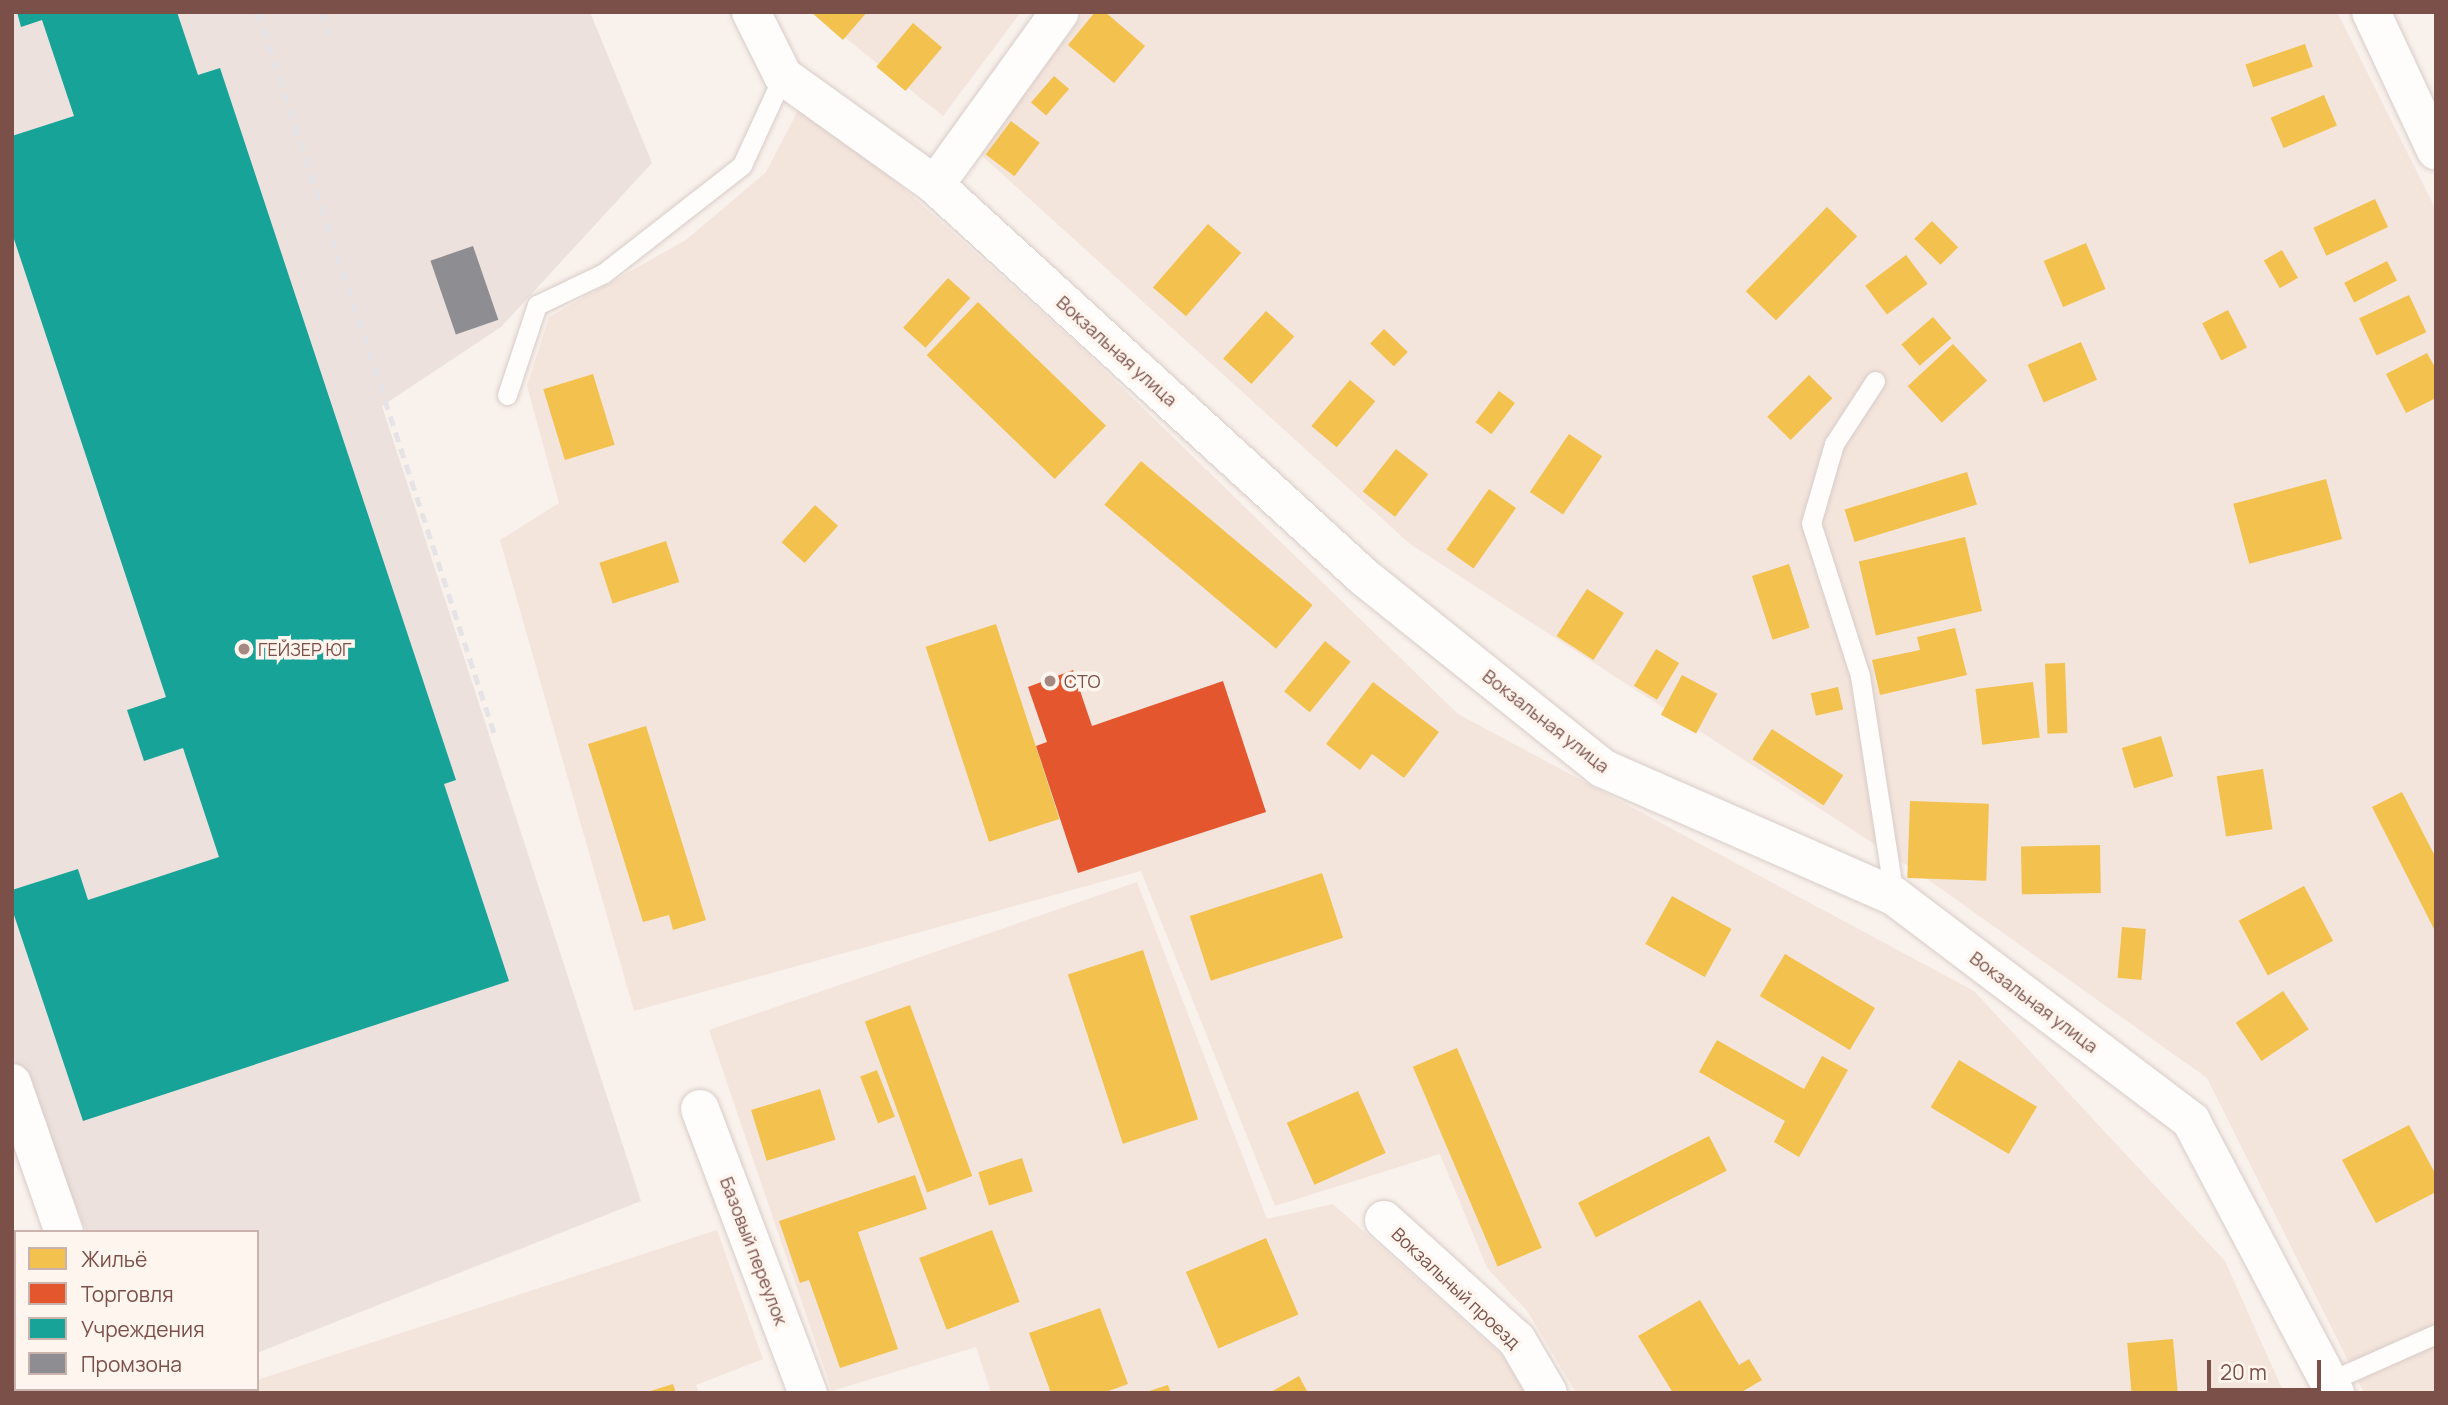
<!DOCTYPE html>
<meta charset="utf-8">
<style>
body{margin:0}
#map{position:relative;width:2448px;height:1405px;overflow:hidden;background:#f9f1ec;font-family:Manrope,sans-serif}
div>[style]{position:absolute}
.residential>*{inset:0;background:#f4e5dc}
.industrial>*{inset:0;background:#ece1dd}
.homes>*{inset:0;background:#f2c14e;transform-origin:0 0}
.shops>*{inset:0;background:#e4572e}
.public>*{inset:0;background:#17a398}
.industry>*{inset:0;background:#8d8d92;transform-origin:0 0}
.roads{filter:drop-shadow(0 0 2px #d8ccc8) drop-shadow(0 0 2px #d8ccc8)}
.service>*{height:19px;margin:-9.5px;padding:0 9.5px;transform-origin:9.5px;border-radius:9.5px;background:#fefdfc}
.minor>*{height:38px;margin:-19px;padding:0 19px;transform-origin:19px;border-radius:19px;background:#fefdfc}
.rail>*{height:5px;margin-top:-2.5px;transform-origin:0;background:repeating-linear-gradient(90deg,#e5e3e5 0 10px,transparent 0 17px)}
.dots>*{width:19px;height:19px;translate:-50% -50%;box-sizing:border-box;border:4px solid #fff5ef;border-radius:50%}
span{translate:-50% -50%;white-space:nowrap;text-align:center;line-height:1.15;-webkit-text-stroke:7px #fff5ef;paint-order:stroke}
.street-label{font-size:18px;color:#7a5049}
.poi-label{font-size:18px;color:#7a5049}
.left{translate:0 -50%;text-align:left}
.frame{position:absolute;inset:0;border:14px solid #7a5049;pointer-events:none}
.legend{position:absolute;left:14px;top:1230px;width:245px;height:161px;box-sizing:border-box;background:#fff5ef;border:2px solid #cab3ad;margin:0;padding:9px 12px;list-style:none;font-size:21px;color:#7a5049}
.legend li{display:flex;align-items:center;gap:14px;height:35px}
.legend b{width:35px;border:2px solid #cab3ad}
.scale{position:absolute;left:2207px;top:1360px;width:114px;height:32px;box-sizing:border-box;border:4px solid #7a5049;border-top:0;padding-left:9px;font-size:21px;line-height:24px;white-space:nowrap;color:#7a5049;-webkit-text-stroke:5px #fff5ef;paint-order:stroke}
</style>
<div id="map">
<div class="residential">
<i style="clip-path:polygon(813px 12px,1021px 12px,943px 116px)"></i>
<i style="clip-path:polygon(1085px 12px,2337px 12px,2436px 210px,2436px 1393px,2364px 1393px,2207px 1078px,1916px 871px,1410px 544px,979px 153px)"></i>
<i style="clip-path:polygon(804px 99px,1079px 346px,1458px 714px,1974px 991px,2225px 1261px,2284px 1393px,1576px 1393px,1528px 1312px,1487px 1268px,1440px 1154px,1275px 1206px,1141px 871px,634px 1011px,500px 540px,559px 503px,527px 386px,549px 317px,686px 240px,766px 172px)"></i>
<i style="clip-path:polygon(1137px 882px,1267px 1219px,1333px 1204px,1503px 1356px,1525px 1393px,991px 1393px,976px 1347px,832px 1391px,709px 1030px)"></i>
<i style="clip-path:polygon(717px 1230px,763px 1359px,696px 1385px,699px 1393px,219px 1393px,257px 1389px,257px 1380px)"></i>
</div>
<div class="industrial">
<i style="clip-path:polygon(12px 12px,590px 12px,652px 163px,501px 327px,382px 406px,641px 1201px,257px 1353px,257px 1232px,87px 1232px,12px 1054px)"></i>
</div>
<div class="homes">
<i style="clip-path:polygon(811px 12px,867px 12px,843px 40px)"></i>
<i style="clip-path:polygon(1095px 12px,1105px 12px,1145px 46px,1114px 83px,1068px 45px)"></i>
<i style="left:913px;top:23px;width:38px;height:57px;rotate:40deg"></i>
<i style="left:2305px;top:44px;width:24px;height:63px;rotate:71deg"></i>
<i style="left:1054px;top:76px;width:20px;height:35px;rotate:41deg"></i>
<i style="left:2324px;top:95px;width:33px;height:58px;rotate:67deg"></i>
<i style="left:1011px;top:121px;width:36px;height:42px;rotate:37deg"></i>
<i style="left:2375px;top:199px;width:31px;height:68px;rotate:65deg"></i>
<i style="left:1827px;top:207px;width:42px;height:117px;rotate:44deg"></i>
<i style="left:1932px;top:221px;width:37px;height:25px;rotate:45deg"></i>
<i style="left:1208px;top:224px;width:44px;height:84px;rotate:41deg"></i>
<i style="left:2086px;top:243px;width:50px;height:46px;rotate:67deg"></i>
<i style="left:2282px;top:250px;width:32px;height:21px;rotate:60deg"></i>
<i style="left:1906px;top:255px;width:36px;height:51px;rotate:53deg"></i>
<i style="left:2387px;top:261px;width:22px;height:48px;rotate:63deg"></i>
<i style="left:948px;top:278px;width:30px;height:67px;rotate:42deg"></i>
<i style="left:2409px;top:295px;width:41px;height:55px;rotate:65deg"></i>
<i style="left:978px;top:302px;width:178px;height:74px;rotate:44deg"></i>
<i style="left:2228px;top:310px;width:42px;height:29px;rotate:63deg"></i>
<i style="left:1266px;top:311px;width:38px;height:64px;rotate:42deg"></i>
<i style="left:1933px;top:317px;width:28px;height:42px;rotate:49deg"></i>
<i style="left:1384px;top:329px;width:33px;height:20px;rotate:44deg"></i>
<i style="left:2081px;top:342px;width:41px;height:58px;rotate:67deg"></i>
<i style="left:1953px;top:344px;width:50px;height:62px;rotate:47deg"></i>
<i style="clip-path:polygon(2427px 353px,2436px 369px,2436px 398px,2406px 413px,2386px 374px)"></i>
<i style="left:593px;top:374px;width:74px;height:52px;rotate:73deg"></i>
<i style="left:1809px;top:375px;width:33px;height:59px;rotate:45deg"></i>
<i style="left:1350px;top:380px;width:33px;height:60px;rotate:40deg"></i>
<i style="left:1499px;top:391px;width:20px;height:39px;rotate:37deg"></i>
<i style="left:1569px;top:434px;width:40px;height:70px;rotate:34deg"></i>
<i style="left:1396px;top:449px;width:41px;height:54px;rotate:38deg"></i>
<i style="left:1141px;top:461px;width:224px;height:57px;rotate:40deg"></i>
<i style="left:1967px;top:472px;width:34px;height:128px;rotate:73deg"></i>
<i style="left:2326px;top:479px;width:62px;height:96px;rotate:75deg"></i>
<i style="left:1489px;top:489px;width:33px;height:74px;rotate:35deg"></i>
<i style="left:815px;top:505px;width:31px;height:50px;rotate:42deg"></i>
<i style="left:1965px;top:537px;width:76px;height:109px;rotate:77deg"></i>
<i style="left:666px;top:541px;width:43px;height:70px;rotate:72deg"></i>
<i style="left:1789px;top:564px;width:67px;height:39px;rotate:72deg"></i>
<i style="left:1587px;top:589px;width:44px;height:56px;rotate:33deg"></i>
<i style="left:996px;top:624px;width:205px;height:74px;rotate:72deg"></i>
<i style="clip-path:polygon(1955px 628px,1967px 675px,1880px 695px,1872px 660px,1920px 650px,1917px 637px)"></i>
<i style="left:1325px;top:641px;width:33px;height:65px;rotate:39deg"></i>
<i style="left:1656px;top:649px;width:27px;height:43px;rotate:31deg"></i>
<i style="left:2065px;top:663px;width:70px;height:20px;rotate:88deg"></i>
<i style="left:1682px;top:675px;width:40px;height:45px;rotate:28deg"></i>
<i style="clip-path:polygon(1373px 682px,1439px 732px,1404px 778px,1372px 754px,1360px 770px,1326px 744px)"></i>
<i style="left:2033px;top:682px;width:56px;height:58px;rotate:83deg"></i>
<i style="left:1838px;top:687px;width:23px;height:28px;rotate:77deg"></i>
<i style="clip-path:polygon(646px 726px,706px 920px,673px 930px,669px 915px,643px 922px,588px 744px)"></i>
<i style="left:1772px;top:729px;width:85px;height:36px;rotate:33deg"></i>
<i style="left:2161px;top:736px;width:42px;height:41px;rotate:73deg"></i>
<i style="left:2263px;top:769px;width:61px;height:47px;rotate:81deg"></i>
<i style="clip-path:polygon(2402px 792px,2436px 858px,2436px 933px,2372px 807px)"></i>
<i style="left:1910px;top:801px;width:79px;height:77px;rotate:2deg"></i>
<i style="left:2100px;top:845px;width:48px;height:79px;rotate:89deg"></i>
<i style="left:1322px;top:873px;width:68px;height:139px;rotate:72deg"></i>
<i style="left:2304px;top:886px;width:62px;height:74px;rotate:62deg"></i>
<i style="left:1672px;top:896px;width:68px;height:55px;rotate:29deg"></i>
<i style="left:2122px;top:927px;width:24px;height:51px;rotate:5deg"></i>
<i style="left:1143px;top:950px;width:178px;height:79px;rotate:72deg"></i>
<i style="left:1785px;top:954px;width:105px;height:49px;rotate:31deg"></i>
<i style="left:2283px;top:991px;width:46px;height:57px;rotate:56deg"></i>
<i style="left:910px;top:1005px;width:182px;height:48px;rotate:70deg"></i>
<i style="clip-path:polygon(1717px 1040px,1804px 1089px,1822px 1056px,1848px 1070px,1799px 1157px,1774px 1142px,1785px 1121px,1699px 1072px)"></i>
<i style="left:1457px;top:1048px;width:217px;height:48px;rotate:67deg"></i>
<i style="left:1959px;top:1060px;width:91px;height:55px;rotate:31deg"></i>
<i style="left:877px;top:1070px;width:50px;height:18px;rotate:69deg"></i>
<i style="left:820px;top:1089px;width:53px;height:72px;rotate:73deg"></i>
<i style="left:1358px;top:1091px;width:68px;height:78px;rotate:66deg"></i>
<i style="clip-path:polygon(2409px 1125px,2436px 1175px,2436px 1192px,2376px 1223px,2342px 1160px)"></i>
<i style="left:1709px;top:1136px;width:39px;height:147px;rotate:63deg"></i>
<i style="left:1022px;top:1158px;width:35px;height:46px;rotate:72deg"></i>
<i style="clip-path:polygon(915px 1175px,927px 1209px,858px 1232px,898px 1349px,840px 1368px,809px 1280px,800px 1283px,779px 1221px)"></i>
<i style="left:992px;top:1230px;width:77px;height:78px;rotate:69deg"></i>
<i style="left:1266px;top:1238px;width:83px;height:87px;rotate:67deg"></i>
<i style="clip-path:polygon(1700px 1300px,1739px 1365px,1749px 1359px,1762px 1380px,1740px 1393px,1673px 1393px,1638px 1336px)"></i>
<i style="clip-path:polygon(1100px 1308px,1128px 1384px,1103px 1393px,1051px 1393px,1029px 1333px)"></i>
<i style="left:2173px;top:1339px;width:54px;height:46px;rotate:85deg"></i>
<i style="clip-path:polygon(1299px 1376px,1308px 1393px,1269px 1393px)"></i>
<i style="clip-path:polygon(673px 1384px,676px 1393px,647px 1393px,647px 1392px)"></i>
<i style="clip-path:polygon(1168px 1385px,1171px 1393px,1146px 1393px,1146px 1392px)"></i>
</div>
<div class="shops">
<i style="clip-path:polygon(1073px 670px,1092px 726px,1223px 681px,1266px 812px,1078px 873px,1036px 746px,1047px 742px,1028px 687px)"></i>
</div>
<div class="public">
<i style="clip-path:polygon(17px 12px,177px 12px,198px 75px,220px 68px,456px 780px,444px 784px,509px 981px,83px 1121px,12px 909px,12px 890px,78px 869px,88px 900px,219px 857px,183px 748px,144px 761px,127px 710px,166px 697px,12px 233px,12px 136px,74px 116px,42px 20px,21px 27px)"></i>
</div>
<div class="industry">
<i style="left:473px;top:246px;width:78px;height:45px;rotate:71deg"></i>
</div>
<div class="roads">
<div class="service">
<i style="left:1875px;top:381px;width:75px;rotate:123.1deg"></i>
<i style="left:1834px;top:444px;width:82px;rotate:106.2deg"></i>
<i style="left:1811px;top:523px;width:161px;rotate:72.2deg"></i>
<i style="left:1860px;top:676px;width:223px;rotate:81.2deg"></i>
<i style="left:507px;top:395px;width:95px;rotate:-71.6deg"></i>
<i style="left:537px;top:305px;width:74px;rotate:-25.5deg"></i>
<i style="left:604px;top:273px;width:175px;rotate:-38deg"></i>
<i style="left:742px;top:165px;width:98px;rotate:-65.3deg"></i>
<i style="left:2330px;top:1381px;width:116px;rotate:-23.9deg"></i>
</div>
<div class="minor">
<i style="left:751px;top:12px;width:72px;rotate:63.4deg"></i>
<i style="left:783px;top:76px;width:187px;rotate:35.6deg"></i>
<i style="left:935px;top:185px;width:581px;rotate:42.42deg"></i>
<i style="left:1364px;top:577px;width:305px;rotate:38.7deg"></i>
<i style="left:1602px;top:768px;width:319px;rotate:23.7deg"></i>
<i style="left:1894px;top:896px;width:373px;rotate:37.1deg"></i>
<i style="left:2191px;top:1121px;width:308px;rotate:62.1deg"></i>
<i style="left:2371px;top:12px;width:153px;rotate:64.9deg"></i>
<i style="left:935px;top:185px;width:213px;rotate:-54.2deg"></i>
<i style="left:12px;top:1083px;width:158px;rotate:70.8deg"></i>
<i style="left:700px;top:1109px;width:304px;rotate:69.2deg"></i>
<i style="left:1384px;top:1220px;width:179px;rotate:42.1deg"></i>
<i style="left:1517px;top:1340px;width:61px;rotate:59.7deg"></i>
<i style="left:119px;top:1389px;width:4px;rotate:76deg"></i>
</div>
</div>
<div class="rail">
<i style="left:258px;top:12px;width:765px;rotate:71.87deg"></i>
<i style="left:321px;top:12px;width:24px;rotate:71deg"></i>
</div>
<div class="dots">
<i style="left:244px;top:649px;background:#a68882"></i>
<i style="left:1050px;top:681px;background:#a68882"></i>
</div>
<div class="street-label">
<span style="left:1117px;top:351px;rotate:42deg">Вокзальная улица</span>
<span style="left:1546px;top:721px;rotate:38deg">Вокзальная улица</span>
<span style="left:2034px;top:1002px;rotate:37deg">Вокзальная улица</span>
<span style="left:754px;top:1251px;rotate:69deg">Базовый переулок</span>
<span style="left:1456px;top:1288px;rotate:43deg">Вокзальный проезд</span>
</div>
<div class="poi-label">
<span class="left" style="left:258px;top:649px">ГЕЙЗЕР ЮГ</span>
<span class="left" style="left:1064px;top:681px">СТО</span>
</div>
<div class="frame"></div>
<ul class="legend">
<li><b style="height:19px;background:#f2c14e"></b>Жильё</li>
<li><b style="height:19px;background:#e4572e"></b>Торговля</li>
<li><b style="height:19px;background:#17a398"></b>Учреждения</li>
<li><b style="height:19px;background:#8d8d92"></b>Промзона</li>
</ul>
<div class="scale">20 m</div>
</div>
